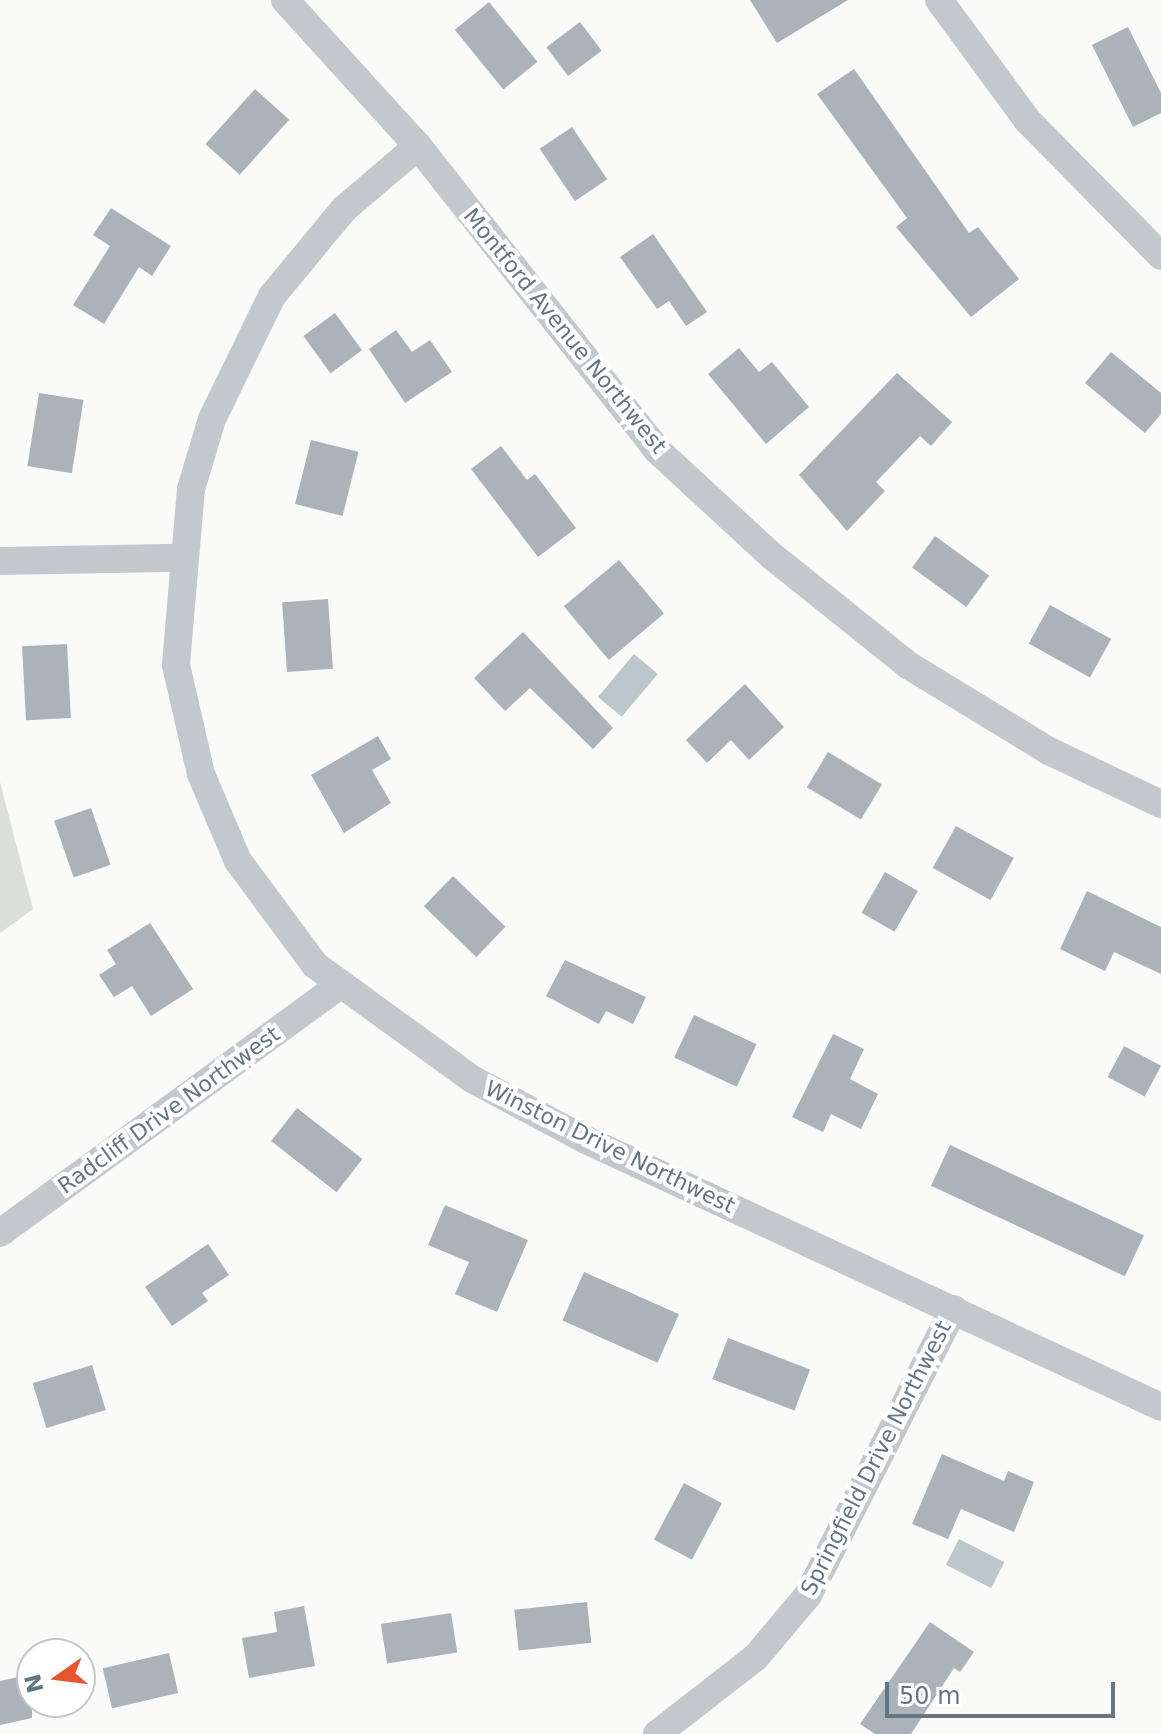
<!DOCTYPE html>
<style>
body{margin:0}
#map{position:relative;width:1161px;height:1734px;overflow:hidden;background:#fafaf8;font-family:"DejaVu Sans",sans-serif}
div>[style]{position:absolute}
.green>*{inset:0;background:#dadfd7}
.water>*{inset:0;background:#bbc7cb;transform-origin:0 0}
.building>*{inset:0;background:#aab3b9;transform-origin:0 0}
.minor>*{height:28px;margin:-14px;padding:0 14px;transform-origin:14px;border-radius:14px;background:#c3c8cc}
span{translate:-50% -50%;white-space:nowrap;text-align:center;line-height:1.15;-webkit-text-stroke:8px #fff;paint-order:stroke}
.street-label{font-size:22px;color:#657683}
.north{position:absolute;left:16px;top:1638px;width:80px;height:80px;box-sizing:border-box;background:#fff;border:2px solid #c1c8cd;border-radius:50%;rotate:256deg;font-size:22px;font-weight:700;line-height:32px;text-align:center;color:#657683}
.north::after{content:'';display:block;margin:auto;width:28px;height:36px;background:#e4572e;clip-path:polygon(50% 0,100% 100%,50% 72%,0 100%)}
.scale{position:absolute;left:885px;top:1682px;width:230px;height:36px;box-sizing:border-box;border:4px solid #657683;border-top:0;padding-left:10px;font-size:24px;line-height:28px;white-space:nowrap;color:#657683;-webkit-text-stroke:6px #fff;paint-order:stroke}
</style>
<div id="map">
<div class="green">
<i style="clip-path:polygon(0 782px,33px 909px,0 933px)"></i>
</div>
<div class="water">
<i style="left:634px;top:654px;width:31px;height:56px;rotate:40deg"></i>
<i style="left:959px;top:1539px;width:51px;height:29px;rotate:27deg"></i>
</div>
<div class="building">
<i style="clip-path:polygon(750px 0,848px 0,777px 43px)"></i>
<i style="left:489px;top:2px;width:77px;height:44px;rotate:51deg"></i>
<i style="left:580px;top:22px;width:36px;height:42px;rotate:53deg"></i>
<i style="clip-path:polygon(1128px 27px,1161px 93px,1161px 113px,1133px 127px,1092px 45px)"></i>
<i style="clip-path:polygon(854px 69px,969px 233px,978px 227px,1019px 279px,971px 317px,896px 227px,907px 218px,817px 94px)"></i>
<i style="left:255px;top:89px;width:46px;height:74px;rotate:42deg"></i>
<i style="left:572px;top:127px;width:63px;height:39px;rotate:56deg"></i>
<i style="clip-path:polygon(111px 208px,171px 246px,152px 276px,139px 267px,104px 324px,73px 305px,110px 246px,93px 235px)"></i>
<i style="clip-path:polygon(653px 234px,707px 312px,686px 326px,669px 301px,657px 309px,620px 257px)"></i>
<i style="left:335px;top:313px;width:46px;height:39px;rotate:54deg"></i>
<i style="clip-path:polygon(396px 330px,412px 352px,430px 340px,452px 372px,405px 403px,369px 349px)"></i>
<i style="clip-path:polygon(739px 348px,759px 372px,772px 362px,809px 407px,766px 444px,708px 374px)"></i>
<i style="clip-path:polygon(1111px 352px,1161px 393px,1161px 414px,1145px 433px,1085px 383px)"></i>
<i style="clip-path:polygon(897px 373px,952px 422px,931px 446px,920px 436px,876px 482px,885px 491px,847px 531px,799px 475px)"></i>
<i style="left:39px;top:393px;width:45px;height:74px;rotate:9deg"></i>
<i style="left:311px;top:440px;width:49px;height:66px;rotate:14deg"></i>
<i style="clip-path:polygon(501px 446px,527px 480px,535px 474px,576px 528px,538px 557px,471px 469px)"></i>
<i style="left:935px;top:536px;width:67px;height:39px;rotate:36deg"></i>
<i style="left:619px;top:560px;width:70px;height:72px;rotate:50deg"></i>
<i style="left:328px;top:599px;width:70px;height:46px;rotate:86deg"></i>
<i style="left:1050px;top:605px;width:70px;height:44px;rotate:29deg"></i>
<i style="clip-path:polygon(523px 632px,613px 728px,593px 749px,530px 688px,505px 711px,474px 678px)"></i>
<i style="left:67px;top:644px;width:74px;height:45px;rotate:87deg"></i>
<i style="clip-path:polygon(745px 684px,784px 727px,749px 760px,731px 740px,707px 763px,686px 740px)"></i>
<i style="clip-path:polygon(378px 736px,391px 759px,372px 770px,391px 803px,344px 833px,311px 775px)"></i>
<i style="left:828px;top:752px;width:63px;height:41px;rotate:31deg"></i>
<i style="left:91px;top:808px;width:60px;height:39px;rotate:71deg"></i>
<i style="left:956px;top:826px;width:66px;height:48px;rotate:29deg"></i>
<i style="left:885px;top:872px;width:38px;height:47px;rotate:30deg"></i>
<i style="left:453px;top:876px;width:73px;height:42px;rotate:44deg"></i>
<i style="clip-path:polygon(1087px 891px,1161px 927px,1161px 974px,1114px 952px,1105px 971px,1060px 949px)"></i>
<i style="clip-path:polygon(150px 923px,193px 989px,151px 1016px,132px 986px,114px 997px,99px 975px,116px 964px,107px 950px)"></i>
<i style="clip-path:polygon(565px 960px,646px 997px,633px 1024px,606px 1011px,599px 1024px,546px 996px)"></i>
<i style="left:694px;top:1015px;width:69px;height:47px;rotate:25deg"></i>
<i style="clip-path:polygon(833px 1034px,864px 1049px,850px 1079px,878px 1094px,861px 1129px,831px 1114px,823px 1132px,792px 1117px)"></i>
<i style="left:1124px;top:1046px;width:42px;height:35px;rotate:28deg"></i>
<i style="left:297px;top:1108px;width:83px;height:42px;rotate:38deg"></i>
<i style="left:950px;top:1145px;width:214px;height:45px;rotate:25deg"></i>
<i style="clip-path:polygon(445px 1205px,528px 1240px,497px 1312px,455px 1294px,469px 1262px,428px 1245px)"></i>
<i style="clip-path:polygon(208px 1244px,229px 1275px,202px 1293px,208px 1301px,172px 1326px,145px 1287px)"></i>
<i style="left:584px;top:1272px;width:104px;height:53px;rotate:24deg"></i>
<i style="left:728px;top:1338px;width:88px;height:44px;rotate:21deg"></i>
<i style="left:92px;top:1365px;width:47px;height:62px;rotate:73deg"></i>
<i style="clip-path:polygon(942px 1454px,1004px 1481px,1008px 1471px,1034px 1482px,1014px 1532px,961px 1509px,948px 1539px,912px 1524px)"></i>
<i style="left:684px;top:1483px;width:43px;height:64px;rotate:28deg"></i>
<i style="left:587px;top:1602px;width:41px;height:73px;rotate:84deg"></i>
<i style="clip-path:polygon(304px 1606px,315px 1666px,249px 1678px,242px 1638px,277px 1632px,274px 1612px)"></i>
<i style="left:451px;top:1613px;width:40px;height:71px;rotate:81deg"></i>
<i style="clip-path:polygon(930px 1622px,974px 1652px,960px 1672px,954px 1668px,911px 1734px,875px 1734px,860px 1724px)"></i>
<i style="left:169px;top:1653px;width:41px;height:68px;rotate:77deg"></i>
<i style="clip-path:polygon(32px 1674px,32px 1718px,0 1725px,0 1681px)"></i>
</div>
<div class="minor">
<i style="left:285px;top:0;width:197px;rotate:47.7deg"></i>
<i style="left:418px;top:146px;width:387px;rotate:51.8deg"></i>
<i style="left:657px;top:450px;width:156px;rotate:42.7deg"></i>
<i style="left:772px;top:556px;width:174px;rotate:38.7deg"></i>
<i style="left:908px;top:665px;width:165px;rotate:31.4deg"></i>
<i style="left:1049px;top:751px;width:124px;rotate:25.3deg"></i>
<i style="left:939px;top:0;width:149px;rotate:53.7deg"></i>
<i style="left:1027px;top:120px;width:191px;rotate:45.4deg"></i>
<i style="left:418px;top:146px;width:97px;rotate:139.6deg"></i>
<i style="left:344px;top:209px;width:113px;rotate:129.6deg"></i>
<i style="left:272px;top:296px;width:137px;rotate:116deg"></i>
<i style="left:212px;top:419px;width:73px;rotate:106.7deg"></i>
<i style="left:191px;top:489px;width:177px;rotate:94.9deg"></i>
<i style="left:176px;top:665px;width:112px;rotate:77.1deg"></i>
<i style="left:201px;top:774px;width:95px;rotate:67deg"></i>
<i style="left:238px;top:861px;width:129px;rotate:53.5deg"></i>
<i style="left:315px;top:965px;width:194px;rotate:36deg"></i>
<i style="left:472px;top:1079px;width:127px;rotate:28.2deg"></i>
<i style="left:584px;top:1139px;width:636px;rotate:24.91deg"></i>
<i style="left:0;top:561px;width:180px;rotate:-1deg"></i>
<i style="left:0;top:1233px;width:419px;rotate:-36.1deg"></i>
<i style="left:657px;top:1734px;width:125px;rotate:-37.9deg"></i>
<i style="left:756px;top:1657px;width:81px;rotate:-50deg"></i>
<i style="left:808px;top:1595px;width:321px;rotate:-63deg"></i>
</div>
<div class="street-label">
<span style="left:565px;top:331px;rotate:51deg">Montford Avenue Northwest</span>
<span style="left:169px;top:1110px;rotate:-36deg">Radcliff Drive Northwest</span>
<span style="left:610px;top:1147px;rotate:26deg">Winston Drive Northwest</span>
<span style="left:876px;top:1458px;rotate:-63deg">Springfield Drive Northwest</span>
</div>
<div class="north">N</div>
<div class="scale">50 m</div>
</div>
